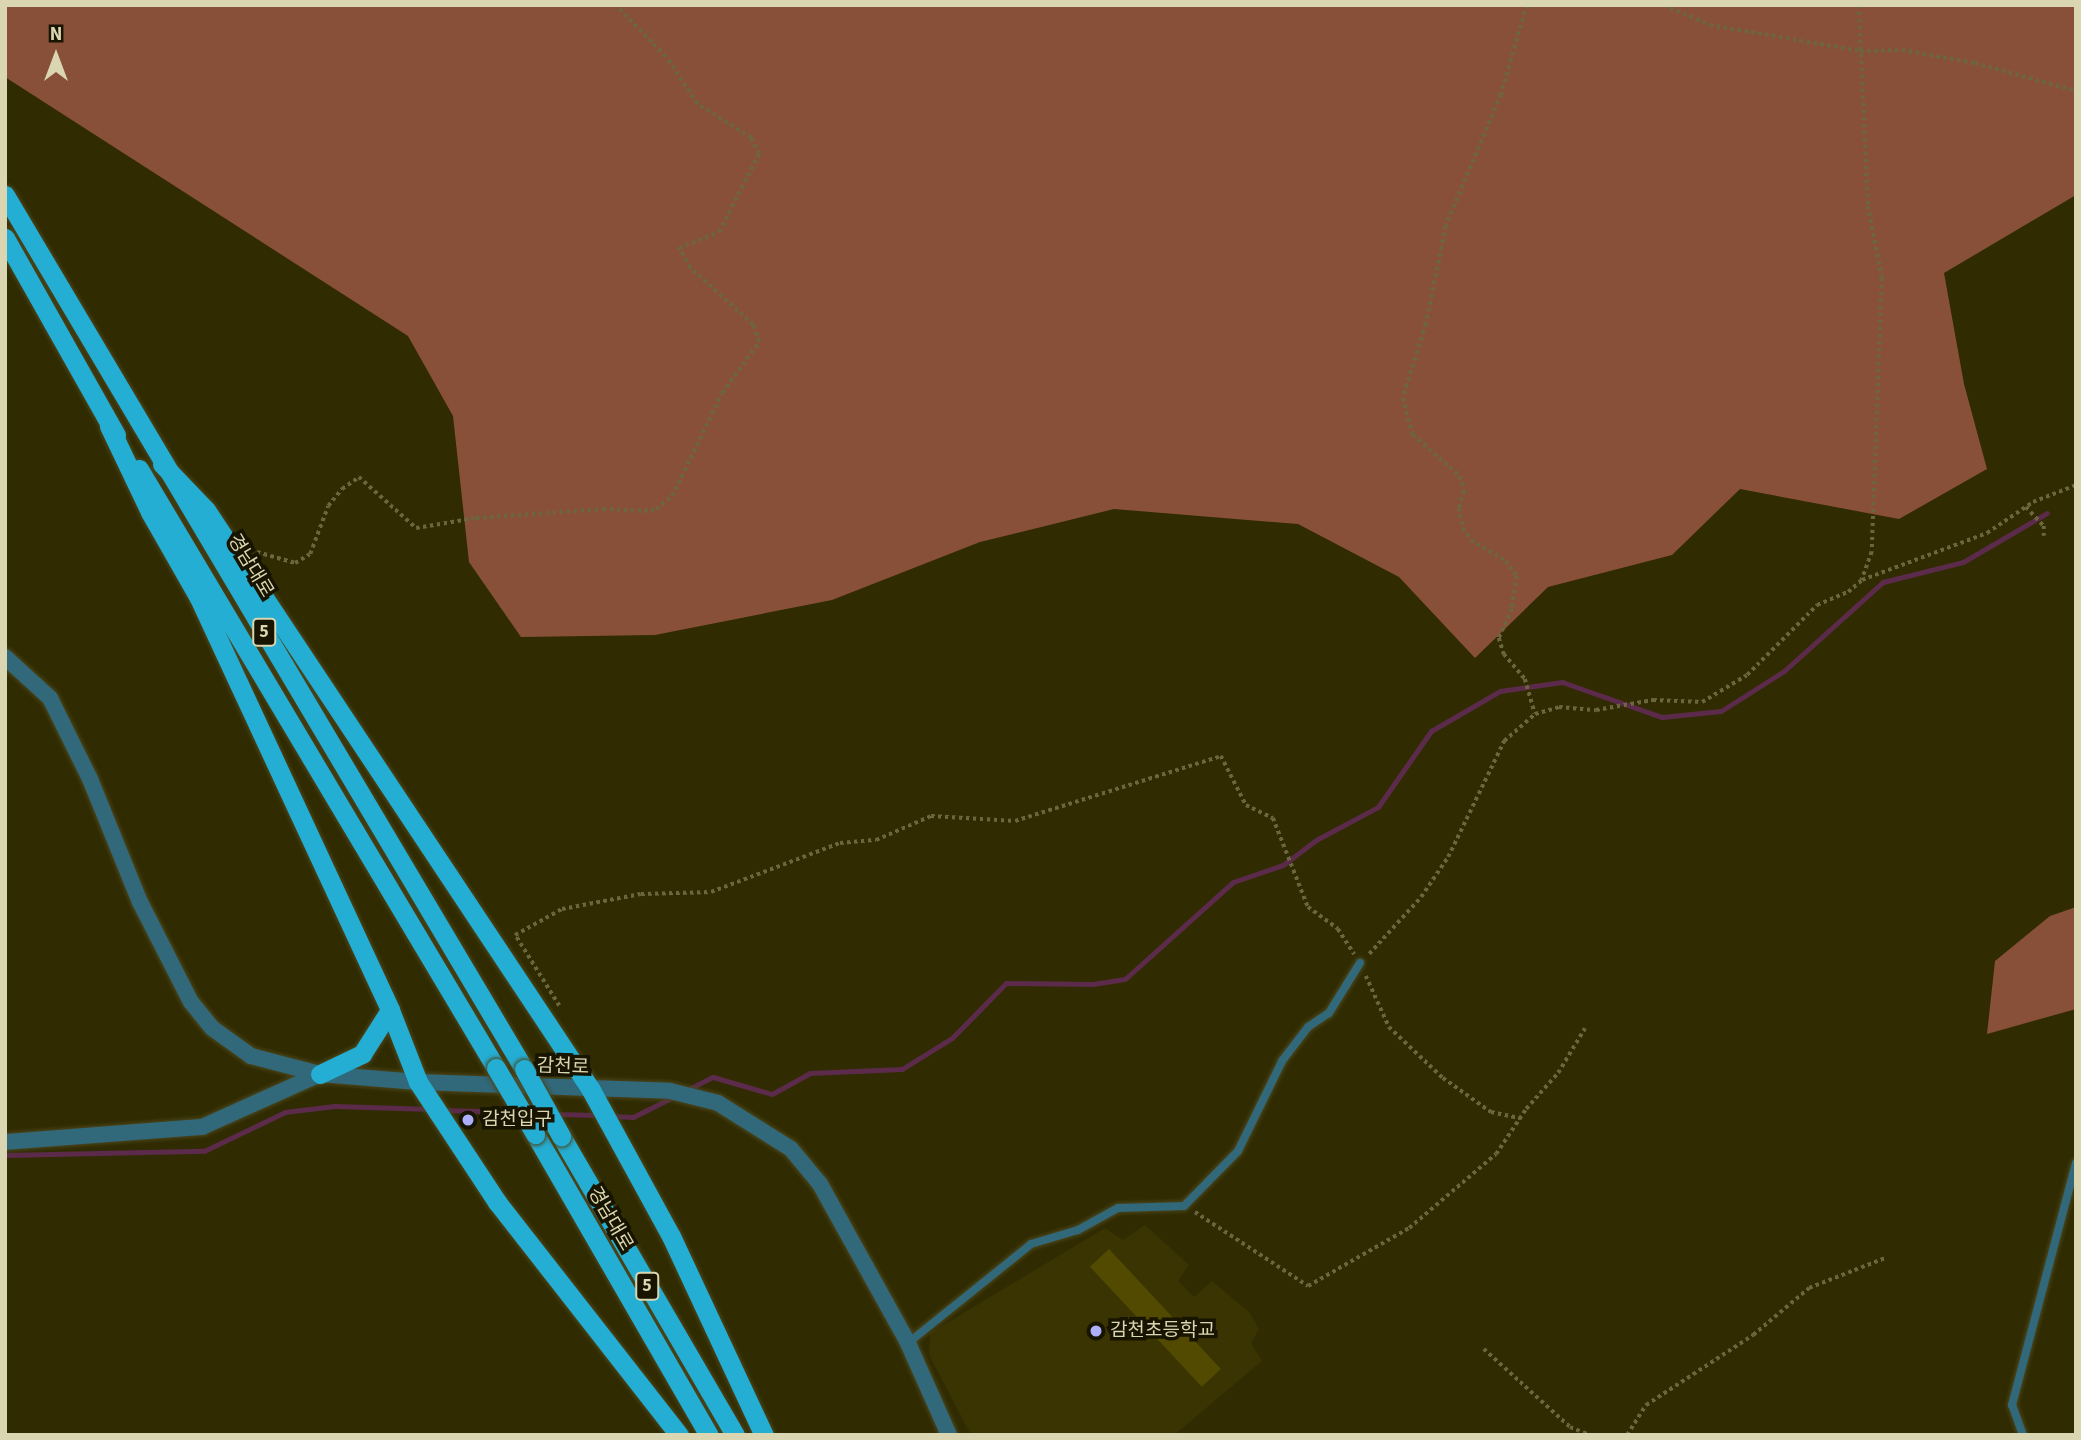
<!DOCTYPE html>
<meta charset="utf-8">
<style>
body{margin:0}
#map{position:relative;width:2081px;height:1440px;overflow:hidden;background:#302b01;font-family:"Source Sans 3","Noto Sans KR",sans-serif}
div>[style]{position:absolute}
.built>*{inset:0;background:#3a3403}
.forest>*{inset:0;background:#895039}
.stream>*{height:5px;margin:-2.5px;padding:0 2.5px;transform-origin:2.5px;border-radius:2.5px;background:#5c2b4b}
.building>*{inset:0;background:#514a00;transform-origin:0 0}
.path>*{height:3.5px;margin-top:-1.75px;transform-origin:0;background:repeating-linear-gradient(90deg,#6b663e 0 3.5px,transparent 0 7px)}
.roads{filter:drop-shadow(0 0 2px #4b461d) drop-shadow(0 0 2px #4b461d)}
.service>*{height:8px;margin:-4px;padding:0 4px;transform-origin:4px;border-radius:4px;background:#31687a}
.minor>*{height:16px;margin:-8px;padding:0 8px;transform-origin:8px;border-radius:8px;background:#31687a}
.trunk>*{height:19px;margin:-9.5px;padding:0 9.5px;transform-origin:9.5px;border-radius:9.5px;background:#24aed4}
.bridges{filter:drop-shadow(0 0 2px #4b461d) drop-shadow(0 0 2px #4b461d)}
.trunk-bridge>*{height:19px;margin:-9.5px;padding:0 9.5px;transform-origin:9.5px;border-radius:9.5px;background:#24aed4}
.dots>*{width:19px;height:19px;translate:-50% -50%;box-sizing:border-box;border:4px solid #171400;border-radius:50%}
span{translate:-50% -50%;white-space:nowrap;text-align:center;line-height:1.15;-webkit-text-stroke:7px #171400;paint-order:stroke}
.shield-label span{padding:2px 5px;background:#171400;border:2px solid;border-radius:5px;-webkit-text-stroke-width:0}
.shield-label{font-size:18px;color:#dad6b1;font-weight:700}
.street-label{font-size:19px;color:#dad6b1}
.poi-label{font-size:19px;color:#dad6b1}
.left{translate:0 -50%;text-align:left}
.frame{position:absolute;inset:0;border:7px solid #dad6b1;pointer-events:none}
.north{position:absolute;left:21px;top:21px;width:70px;height:70px;-webkit-text-stroke:5px #171400;paint-order:stroke;rotate:0deg;font-size:19px;font-weight:700;line-height:28px;text-align:center;color:#dad6b1}
.north::after{content:'';display:block;margin:auto;width:24px;height:32px;background:#dad6b1;clip-path:polygon(50% 0,100% 100%,50% 72%,0 100%)}
</style>
<div id="map">
<div class="built">
<i style="clip-path:polygon(1145px 1225px,1189px 1265px,1178px 1281px,1194px 1297px,1212px 1281px,1250px 1313px,1259px 1329px,1251px 1343px,1262px 1361px,1174px 1435px,971px 1435px,929px 1355px,930px 1333px,1105px 1228px,1123px 1240px)"></i>
</div>
<div class="forest">
<i style="clip-path:polygon(5px 5px,2076px 5px,2076px 195px,1944px 273px,1964px 384px,1987px 469px,1899px 519px,1740px 489px,1672px 555px,1548px 587px,1475px 658px,1399px 577px,1298px 524px,1114px 509px,980px 542px,832px 600px,655px 635px,521px 637px,469px 562px,453px 416px,408px 336px,5px 77px)"></i>
<i style="clip-path:polygon(2076px 907px,2076px 1009px,1987px 1034px,1995px 961px,2050px 916px)"></i>
</div>
<div class="stream">
<i style="left:687px;top:1090px;width:29px;rotate:-27deg"></i>
<i style="left:713px;top:1077px;width:61px;rotate:16.1deg"></i>
<i style="left:772px;top:1094px;width:43px;rotate:-28.9deg"></i>
<i style="left:810px;top:1073px;width:92px;rotate:-2.5deg"></i>
<i style="left:902px;top:1069px;width:59px;rotate:-31.8deg"></i>
<i style="left:952px;top:1038px;width:77px;rotate:-45.5deg"></i>
<i style="left:1006px;top:983px;width:87px;rotate:0.7deg"></i>
<i style="left:1093px;top:984px;width:32px;rotate:-9deg"></i>
<i style="left:1125px;top:979px;width:145px;rotate:-41.9deg"></i>
<i style="left:1233px;top:882px;width:53px;rotate:-18.8deg"></i>
<i style="left:1283px;top:865px;width:41px;rotate:-37.1deg"></i>
<i style="left:1316px;top:840px;width:70px;rotate:-28deg"></i>
<i style="left:1378px;top:807px;width:93px;rotate:-55.1deg"></i>
<i style="left:1431px;top:731px;width:80px;rotate:-30.1deg"></i>
<i style="left:1500px;top:691px;width:63px;rotate:-8.3deg"></i>
<i style="left:1562px;top:682px;width:106px;rotate:19.3deg"></i>
<i style="left:1662px;top:717px;width:59px;rotate:-5.8deg"></i>
<i style="left:1721px;top:711px;width:75px;rotate:-32.4deg"></i>
<i style="left:1784px;top:671px;width:133px;rotate:-42deg"></i>
<i style="left:1883px;top:582px;width:82px;rotate:-14deg"></i>
<i style="left:1963px;top:562px;width:97px;rotate:-30.3deg"></i>
<i style="left:441px;top:1110px;width:74px;rotate:1.5deg"></i>
<i style="left:553px;top:1114px;width:46px;rotate:1.2deg"></i>
<i style="left:612px;top:1116px;width:21px;rotate:3deg"></i>
<i style="left:633px;top:1117px;width:47px;rotate:-26.6deg"></i>
<i style="left:5px;top:1155px;width:199px;rotate:-1.2deg"></i>
<i style="left:204px;top:1151px;width:90px;rotate:-25.7deg"></i>
<i style="left:285px;top:1112px;width:50px;rotate:-6.8deg"></i>
<i style="left:335px;top:1106px;width:96px;rotate:1.8deg"></i>
</div>
<div class="building">
<i style="left:1109px;top:1249px;width:164px;height:26px;rotate:47deg"></i>
</div>
<div class="path">
<i style="left:1527px;top:5px;width:94px;rotate:106.1deg"></i>
<i style="left:1501px;top:95px;width:142px;rotate:112.8deg"></i>
<i style="left:1446px;top:226px;width:100px;rotate:101.5deg"></i>
<i style="left:1426px;top:324px;width:77px;rotate:107.3deg"></i>
<i style="left:1403px;top:398px;width:38px;rotate:75deg"></i>
<i style="left:1413px;top:435px;width:62px;rotate:41.1deg"></i>
<i style="left:1460px;top:476px;width:16px;rotate:75deg"></i>
<i style="left:1464px;top:491px;width:18px;rotate:106deg"></i>
<i style="left:1459px;top:508px;width:20px;rotate:79deg"></i>
<i style="left:1463px;top:528px;width:14px;rotate:56deg"></i>
<i style="left:1471px;top:540px;width:41px;rotate:31deg"></i>
<i style="left:1506px;top:561px;width:19px;rotate:54deg"></i>
<i style="left:1517px;top:576px;width:33px;rotate:99deg"></i>
<i style="left:1512px;top:609px;width:32px;rotate:114deg"></i>
<i style="left:1499px;top:638px;width:17px;rotate:73deg"></i>
<i style="left:1504px;top:654px;width:33px;rotate:50deg"></i>
<i style="left:1525px;top:679px;width:36px;rotate:74deg"></i>
<i style="left:1664px;top:5px;width:50px;rotate:23.5deg"></i>
<i style="left:1710px;top:25px;width:152px;rotate:9.8deg"></i>
<i style="left:1860px;top:51px;width:42px;rotate:-1.4deg"></i>
<i style="left:1902px;top:50px;width:74px;rotate:10.1deg"></i>
<i style="left:1975px;top:63px;width:105px;rotate:15.5deg"></i>
<i style="left:1859px;top:5px;width:201px;rotate:87.4deg"></i>
<i style="left:1868px;top:206px;width:73px;rotate:79deg"></i>
<i style="left:1882px;top:278px;width:274px;rotate:92.1deg"></i>
<i style="left:1872px;top:552px;width:30px;rotate:110deg"></i>
<i style="left:2026px;top:507px;width:26px;rotate:47deg"></i>
<i style="left:2044px;top:526px;width:10px;rotate:90deg"></i>
<i style="left:257px;top:552px;width:40px;rotate:16deg"></i>
<i style="left:295px;top:563px;width:17px;rotate:-31deg"></i>
<i style="left:310px;top:554px;width:51px;rotate:-69.4deg"></i>
<i style="left:328px;top:506px;width:22px;rotate:-51deg"></i>
<i style="left:342px;top:489px;width:21px;rotate:-35deg"></i>
<i style="left:359px;top:477px;width:76px;rotate:41.8deg"></i>
<i style="left:416px;top:528px;width:61px;rotate:-9.5deg"></i>
<i style="left:476px;top:518px;width:127px;rotate:-4.1deg"></i>
<i style="left:603px;top:509px;width:41px;rotate:2.8deg"></i>
<i style="left:644px;top:511px;width:12px;rotate:-9deg"></i>
<i style="left:656px;top:509px;width:21px;rotate:-39deg"></i>
<i style="left:672px;top:496px;width:114px;rotate:-64.1deg"></i>
<i style="left:722px;top:393px;width:63px;rotate:-54deg"></i>
<i style="left:759px;top:342px;width:18px;rotate:-109deg"></i>
<i style="left:753px;top:325px;width:85px;rotate:-137.9deg"></i>
<i style="left:690px;top:268px;width:23px;rotate:-119deg"></i>
<i style="left:679px;top:248px;width:43px;rotate:-21.8deg"></i>
<i style="left:719px;top:232px;width:88px;rotate:-62.9deg"></i>
<i style="left:759px;top:154px;width:18px;rotate:-117deg"></i>
<i style="left:751px;top:138px;width:64px;rotate:-147.8deg"></i>
<i style="left:697px;top:104px;width:56px;rotate:-123.4deg"></i>
<i style="left:666px;top:57px;width:73px;rotate:-134.4deg"></i>
<i style="left:1369px;top:954px;width:77px;rotate:-47.6deg"></i>
<i style="left:1421px;top:897px;width:48px;rotate:-56deg"></i>
<i style="left:1448px;top:857px;width:129px;rotate:-64.2deg"></i>
<i style="left:1504px;top:741px;width:41px;rotate:-41.1deg"></i>
<i style="left:1535px;top:714px;width:25px;rotate:-16deg"></i>
<i style="left:1559px;top:707px;width:37px;rotate:5deg"></i>
<i style="left:1596px;top:710px;width:58px;rotate:-10deg"></i>
<i style="left:1653px;top:700px;width:49px;rotate:2.3deg"></i>
<i style="left:1702px;top:702px;width:52px;rotate:-31deg"></i>
<i style="left:1747px;top:675px;width:99px;rotate:-45deg"></i>
<i style="left:1817px;top:605px;width:34px;rotate:-23deg"></i>
<i style="left:1848px;top:592px;width:18px;rotate:-41deg"></i>
<i style="left:1862px;top:580px;width:134px;rotate:-20.6deg"></i>
<i style="left:1987px;top:533px;width:55px;rotate:-34deg"></i>
<i style="left:2033px;top:502px;width:46px;rotate:-21.6deg"></i>
<i style="left:1366px;top:976px;width:56px;rotate:65.7deg"></i>
<i style="left:1389px;top:1027px;width:74px;rotate:43.4deg"></i>
<i style="left:1443px;top:1078px;width:59px;rotate:35.3deg"></i>
<i style="left:1491px;top:1112px;width:30px;rotate:12deg"></i>
<i style="left:559px;top:1006px;width:84px;rotate:-121.8deg"></i>
<i style="left:515px;top:935px;width:54px;rotate:-29deg"></i>
<i style="left:562px;top:909px;width:80px;rotate:-10.8deg"></i>
<i style="left:641px;top:894px;width:70px;rotate:-1.6deg"></i>
<i style="left:711px;top:892px;width:138px;rotate:-20.8deg"></i>
<i style="left:840px;top:843px;width:36px;rotate:-5deg"></i>
<i style="left:876px;top:840px;width:60px;rotate:-23.6deg"></i>
<i style="left:931px;top:816px;width:84px;rotate:3.4deg"></i>
<i style="left:1015px;top:821px;width:216px;rotate:-17.5deg"></i>
<i style="left:1221px;top:756px;width:55px;rotate:63deg"></i>
<i style="left:1246px;top:805px;width:30px;rotate:26deg"></i>
<i style="left:1273px;top:818px;width:96px;rotate:68.5deg"></i>
<i style="left:1308px;top:907px;width:37px;rotate:36deg"></i>
<i style="left:1338px;top:929px;width:30px;rotate:57deg"></i>
<i style="left:1195px;top:1212px;width:135px;rotate:33.2deg"></i>
<i style="left:1308px;top:1286px;width:116px;rotate:-29.9deg"></i>
<i style="left:1409px;top:1228px;width:114px;rotate:-40.4deg"></i>
<i style="left:1496px;top:1154px;width:54px;rotate:-56.3deg"></i>
<i style="left:1526px;top:1109px;width:48px;rotate:-48.4deg"></i>
<i style="left:1558px;top:1073px;width:52px;rotate:-59deg"></i>
<i style="left:1484px;top:1349px;width:116px;rotate:42.2deg"></i>
<i style="left:1570px;top:1427px;width:22px;rotate:22deg"></i>
<i style="left:1627px;top:1435px;width:36px;rotate:-58deg"></i>
<i style="left:1646px;top:1405px;width:128px;rotate:-33.2deg"></i>
<i style="left:1753px;top:1335px;width:73px;rotate:-40deg"></i>
<i style="left:1809px;top:1288px;width:82px;rotate:-21.5deg"></i>
</div>
<div class="roads">
<div class="service">
<i style="left:908px;top:1343px;width:158px;rotate:-38.8deg"></i>
<i style="left:1031px;top:1244px;width:49px;rotate:-16.6deg"></i>
<i style="left:1078px;top:1230px;width:46px;rotate:-28.8deg"></i>
<i style="left:1118px;top:1208px;width:66px;rotate:-1.7deg"></i>
<i style="left:1184px;top:1206px;width:77px;rotate:-45.5deg"></i>
<i style="left:1238px;top:1151px;width:100px;rotate:-63.9deg"></i>
<i style="left:1282px;top:1061px;width:43px;rotate:-52.6deg"></i>
<i style="left:1308px;top:1027px;width:25px;rotate:-34deg"></i>
<i style="left:1329px;top:1013px;width:59px;rotate:-58.2deg"></i>
<i style="left:2023px;top:1435px;width:32px;rotate:-110deg"></i>
<i style="left:2012px;top:1405px;width:250px;rotate:-75.2deg"></i>
</div>
<div class="minor">
<i style="left:5px;top:657px;width:61px;rotate:42.3deg"></i>
<i style="left:50px;top:698px;width:90px;rotate:63.7deg"></i>
<i style="left:90px;top:779px;width:133px;rotate:67.9deg"></i>
<i style="left:140px;top:902px;width:112px;rotate:63deg"></i>
<i style="left:191px;top:1002px;width:33px;rotate:51deg"></i>
<i style="left:212px;top:1028px;width:48px;rotate:35.7deg"></i>
<i style="left:251px;top:1056px;width:71px;rotate:14.6deg"></i>
<i style="left:5px;top:1142px;width:198px;rotate:-4.4deg"></i>
<i style="left:202px;top:1127px;width:129px;rotate:-24.2deg"></i>
<i style="left:320px;top:1074px;width:98px;rotate:4.7deg"></i>
<i style="left:418px;top:1082px;width:252px;rotate:2deg"></i>
<i style="left:670px;top:1091px;width:49px;rotate:14deg"></i>
<i style="left:718px;top:1103px;width:86px;rotate:32.2deg"></i>
<i style="left:791px;top:1149px;width:45px;rotate:50.4deg"></i>
<i style="left:820px;top:1184px;width:182px;rotate:61deg"></i>
<i style="left:908px;top:1343px;width:101px;rotate:66deg"></i>
</div>
<div class="trunk">
<i style="left:5px;top:195px;width:1016px;rotate:59.3deg"></i>
<i style="left:5px;top:238px;width:226px;rotate:60.6deg"></i>
<i style="left:109px;top:426px;width:95px;rotate:64.5deg"></i>
<i style="left:150px;top:512px;width:99px;rotate:60.3deg"></i>
<i style="left:199px;top:598px;width:454px;rotate:65.1deg"></i>
<i style="left:390px;top:1010px;width:77px;rotate:68.7deg"></i>
<i style="left:418px;top:1082px;width:144px;rotate:56.6deg"></i>
<i style="left:497px;top:1202px;width:296px;rotate:52deg"></i>
<i style="left:162px;top:464px;width:64px;rotate:46.3deg"></i>
<i style="left:206px;top:510px;width:696px;rotate:56.42deg"></i>
<i style="left:591px;top:1090px;width:166px;rotate:61.3deg"></i>
<i style="left:671px;top:1236px;width:220px;rotate:65deg"></i>
<i style="left:139px;top:469px;width:697px;rotate:59.21deg"></i>
<i style="left:320px;top:1074px;width:47px;rotate:-25.5deg"></i>
<i style="left:362px;top:1054px;width:52px;rotate:-57.5deg"></i>
<i style="left:535px;top:1134px;width:348px;rotate:60deg"></i>
<i style="left:561px;top:1136px;width:346px;rotate:59.8deg"></i>
</div>
</div>
<div class="bridges">
<div class="trunk-bridge">
<i style="left:496px;top:1068px;width:77px;rotate:59.4deg"></i>
<i style="left:524px;top:1069px;width:77px;rotate:61.1deg"></i>
</div>
</div>
<div class="dots">
<i style="left:468px;top:1120px;background:#adaffb"></i>
<i style="left:1096px;top:1331px;background:#adaffb"></i>
</div>
<div class="shield-label">
<span style="left:264px;top:632px">5</span>
<span style="left:647px;top:1286px">5</span>
</div>
<div class="street-label">
<span style="left:250px;top:566px;rotate:59deg">경남대로</span>
<span style="left:563px;top:1067px;rotate:2deg">감천로</span>
<span style="left:610px;top:1219px;rotate:60deg">경남대로</span>
</div>
<div class="poi-label">
<span class="left" style="left:482px;top:1120px">감천입구</span>
<span class="left" style="left:1110px;top:1331px">감천초등학교</span>
</div>
<div class="frame"></div>
<div class="north">N</div>
</div>
